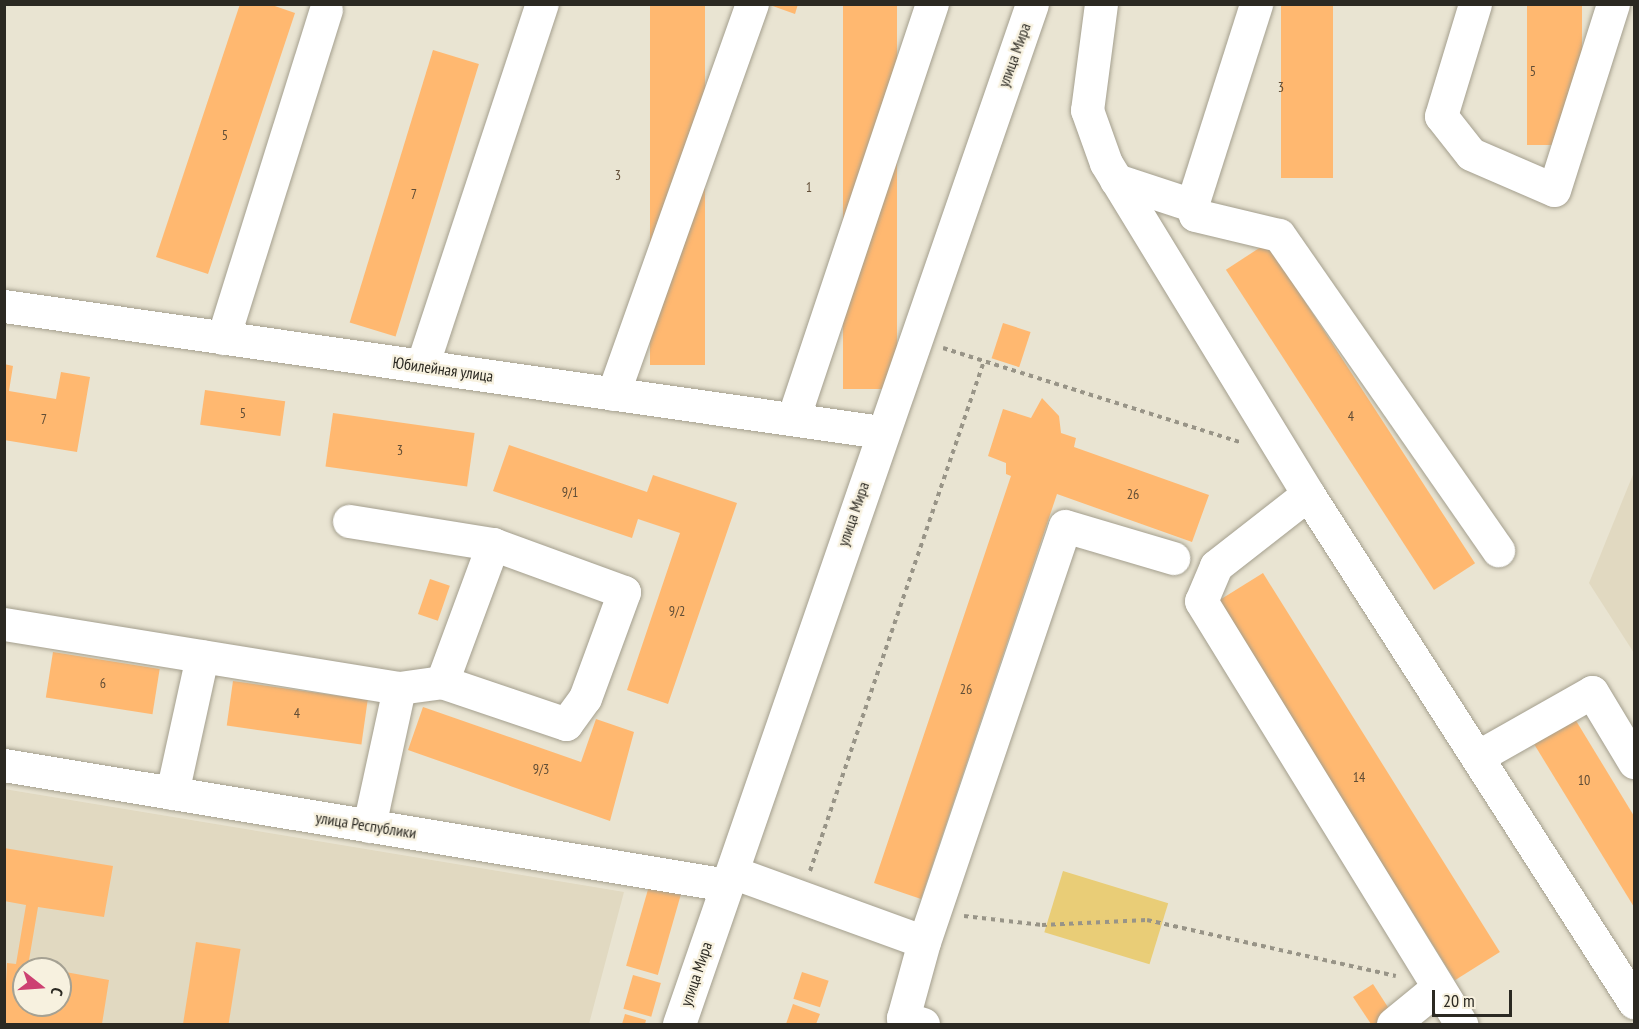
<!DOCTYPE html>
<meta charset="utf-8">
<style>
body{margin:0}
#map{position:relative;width:1639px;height:1029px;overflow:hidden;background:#e9e4d2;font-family:"PT Sans Narrow",sans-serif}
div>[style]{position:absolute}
.built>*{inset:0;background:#e1d9c1}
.green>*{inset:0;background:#e9cd77;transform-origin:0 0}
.building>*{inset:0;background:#ffb870;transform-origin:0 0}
.path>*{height:4px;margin-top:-2px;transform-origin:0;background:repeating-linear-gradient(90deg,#989487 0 4.5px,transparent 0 9px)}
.roads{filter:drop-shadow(0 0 2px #a49f8e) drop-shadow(0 0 2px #a49f8e)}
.minor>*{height:33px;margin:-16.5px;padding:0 16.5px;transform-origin:16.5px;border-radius:16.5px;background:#fff}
span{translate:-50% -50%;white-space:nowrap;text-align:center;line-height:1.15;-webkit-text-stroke:4.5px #f7f1df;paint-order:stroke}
.number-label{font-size:14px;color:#604d36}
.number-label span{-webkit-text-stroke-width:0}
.street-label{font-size:16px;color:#2b2922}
.frame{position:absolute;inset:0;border:6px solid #2b2922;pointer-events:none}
.north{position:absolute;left:12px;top:957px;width:60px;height:60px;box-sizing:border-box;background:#f7f1df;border:2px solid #a5a193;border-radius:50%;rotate:107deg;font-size:16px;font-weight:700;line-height:24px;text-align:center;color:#2b2922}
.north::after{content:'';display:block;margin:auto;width:21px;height:27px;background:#cd4172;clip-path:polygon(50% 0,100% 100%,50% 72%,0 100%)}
.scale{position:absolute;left:1432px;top:990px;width:80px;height:27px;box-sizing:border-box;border:3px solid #2b2922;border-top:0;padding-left:8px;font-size:18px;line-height:21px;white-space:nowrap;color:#2b2922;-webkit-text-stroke:4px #f7f1df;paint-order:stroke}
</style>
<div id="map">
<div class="built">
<i style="clip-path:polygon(1634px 472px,1634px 653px,1589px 583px)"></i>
<i style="clip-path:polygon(evenodd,4px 789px,624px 892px,589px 1024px,5px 1024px,4px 789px,24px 969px,60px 969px,60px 1005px,24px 1005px,24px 969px)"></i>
</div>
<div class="green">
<i style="left:1063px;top:871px;width:110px;height:64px;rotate:17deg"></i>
</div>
<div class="building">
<i style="clip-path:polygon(240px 4px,269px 4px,295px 13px,208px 274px,156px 257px)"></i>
<i style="left:650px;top:4px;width:55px;height:361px"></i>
<i style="clip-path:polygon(767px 4px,798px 4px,795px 14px)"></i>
<i style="left:843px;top:4px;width:54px;height:385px"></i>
<i style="left:1281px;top:4px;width:52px;height:174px"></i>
<i style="left:1527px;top:4px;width:55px;height:141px"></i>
<i style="left:433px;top:50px;width:48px;height:285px;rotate:17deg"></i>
<i style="left:1267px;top:243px;width:382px;height:49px;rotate:57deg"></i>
<i style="left:1003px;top:323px;width:29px;height:37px;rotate:18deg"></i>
<i style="clip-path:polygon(4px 364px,13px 366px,9px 391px,56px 399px,61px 372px,90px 377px,77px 452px,4px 440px)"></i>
<i style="left:205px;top:390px;width:81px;height:35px;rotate:8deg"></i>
<i style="clip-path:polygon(1042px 398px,1059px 416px,1061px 433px,1076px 438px,1074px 447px,1209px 495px,1192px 542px,1057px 494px,921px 899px,874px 883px,1011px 476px,1006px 474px,1006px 463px,988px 456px,1003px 409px,1031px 418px)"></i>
<i style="left:333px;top:413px;width:143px;height:54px;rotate:8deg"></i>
<i style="clip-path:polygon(509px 445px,647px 492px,653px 475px,737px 503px,668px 704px,627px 690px,680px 533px,638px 519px,632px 538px,493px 491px)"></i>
<i style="left:1263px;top:573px;width:447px;height:53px;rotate:58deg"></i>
<i style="left:430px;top:579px;width:21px;height:37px;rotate:19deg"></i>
<i style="left:53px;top:652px;width:108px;height:46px;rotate:9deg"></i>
<i style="left:233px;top:681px;width:136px;height:45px;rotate:8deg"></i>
<i style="clip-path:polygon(423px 707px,581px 762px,596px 719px,634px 732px,610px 821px,408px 750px)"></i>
<i style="clip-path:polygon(1575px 719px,1634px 816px,1634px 907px,1534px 744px)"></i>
<i style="clip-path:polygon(4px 848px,113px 866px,104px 917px,38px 907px,28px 966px,39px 969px,24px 969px,24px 1005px,60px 1005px,60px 971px,109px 980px,102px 1024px,4px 1024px,7px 963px,16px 964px,26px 905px,4px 901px)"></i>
<i style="left:649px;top:886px;width:33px;height:83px;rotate:16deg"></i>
<i style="left:196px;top:942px;width:45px;height:83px;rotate:9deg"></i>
<i style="left:802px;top:972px;width:28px;height:28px;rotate:18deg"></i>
<i style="left:633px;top:975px;width:29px;height:35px;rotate:16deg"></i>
<i style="clip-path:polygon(1373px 984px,1393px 1015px,1379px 1024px,1371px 1024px,1353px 997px)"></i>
<i style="clip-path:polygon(793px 1004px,820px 1014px,816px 1024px,786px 1024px)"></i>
<i style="clip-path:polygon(625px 1014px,646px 1020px,645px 1024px,622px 1024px)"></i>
</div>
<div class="path">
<i style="left:943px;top:348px;width:314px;rotate:17.6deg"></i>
<i style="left:810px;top:871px;width:539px;rotate:-71.16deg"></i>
<i style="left:964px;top:916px;width:79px;rotate:6.6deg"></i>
<i style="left:1042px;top:925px;width:105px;rotate:-2.7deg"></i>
<i style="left:1147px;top:920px;width:255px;rotate:12.7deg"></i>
</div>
<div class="roads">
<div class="minor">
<i style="left:1101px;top:4px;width:107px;rotate:97.5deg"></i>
<i style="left:1087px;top:110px;width:56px;rotate:70.3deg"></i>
<i style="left:1106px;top:163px;width:388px;rotate:58.6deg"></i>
<i style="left:1308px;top:494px;width:604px;rotate:57.31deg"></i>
<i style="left:1475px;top:4px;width:117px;rotate:106.9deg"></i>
<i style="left:1441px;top:116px;width:48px;rotate:51.7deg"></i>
<i style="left:1471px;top:154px;width:90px;rotate:23.4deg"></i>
<i style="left:1554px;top:190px;width:195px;rotate:-72.4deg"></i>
<i style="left:1116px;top:180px;width:80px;rotate:18.2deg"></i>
<i style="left:1192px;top:205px;width:10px;rotate:73deg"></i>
<i style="left:1195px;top:215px;width:86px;rotate:13.4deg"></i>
<i style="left:1279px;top:235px;width:384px;rotate:55.2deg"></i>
<i style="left:1192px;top:205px;width:211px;rotate:-72.3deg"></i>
<i style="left:4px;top:306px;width:886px;rotate:8.18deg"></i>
<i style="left:223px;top:338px;width:344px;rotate:-72.6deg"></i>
<i style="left:422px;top:366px;width:381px;rotate:-71.7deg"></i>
<i style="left:613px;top:394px;width:414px;rotate:-70.4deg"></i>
<i style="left:793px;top:419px;width:438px;rotate:-71.5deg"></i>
<i style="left:1308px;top:494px;width:117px;rotate:142deg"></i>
<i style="left:1216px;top:566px;width:38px;rotate:113deg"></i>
<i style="left:1201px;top:601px;width:497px;rotate:58.4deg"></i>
<i style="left:349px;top:521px;width:146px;rotate:9.1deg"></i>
<i style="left:4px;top:624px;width:400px;rotate:9.2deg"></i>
<i style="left:399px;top:688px;width:43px;rotate:-7.9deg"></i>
<i style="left:442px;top:682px;width:131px;rotate:18.7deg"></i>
<i style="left:566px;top:724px;width:32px;rotate:-54deg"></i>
<i style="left:585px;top:698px;width:113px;rotate:-69.8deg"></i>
<i style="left:624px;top:592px;width:140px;rotate:-159.9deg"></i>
<i style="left:493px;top:544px;width:147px;rotate:110.3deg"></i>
<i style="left:1477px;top:757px;width:132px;rotate:-29.5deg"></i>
<i style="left:1592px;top:692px;width:82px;rotate:59deg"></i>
<i style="left:4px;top:765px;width:733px;rotate:9.42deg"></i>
<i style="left:172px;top:793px;width:140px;rotate:-77.6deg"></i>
<i style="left:369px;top:826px;width:141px;rotate:-77.7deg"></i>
<i style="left:732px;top:872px;width:204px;rotate:20deg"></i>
<i style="left:679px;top:1024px;width:1079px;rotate:-70.91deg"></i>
<i style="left:923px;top:1024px;width:21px;rotate:-163deg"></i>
<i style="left:903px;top:1018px;width:79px;rotate:-74.6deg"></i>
<i style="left:924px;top:942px;width:439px;rotate:-71.3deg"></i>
<i style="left:1065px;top:526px;width:113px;rotate:16.5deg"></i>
<i style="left:1393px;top:1024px;width:57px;rotate:-39.3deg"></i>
</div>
</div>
<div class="number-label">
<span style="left:1533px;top:71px">5</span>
<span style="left:1281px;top:87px">3</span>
<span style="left:225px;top:135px">5</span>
<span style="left:618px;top:175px">3</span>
<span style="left:809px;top:187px">1</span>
<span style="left:414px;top:194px">7</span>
<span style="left:243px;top:413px">5</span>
<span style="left:1351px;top:416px">4</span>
<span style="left:44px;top:419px">7</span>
<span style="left:400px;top:450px">3</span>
<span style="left:570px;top:492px">9/1</span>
<span style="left:1133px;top:494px">26</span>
<span style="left:677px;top:611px">9/2</span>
<span style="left:103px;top:683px">6</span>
<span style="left:966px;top:689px">26</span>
<span style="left:297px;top:713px">4</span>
<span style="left:541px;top:769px">9/3</span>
<span style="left:1359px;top:777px">14</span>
<span style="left:1584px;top:780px">10</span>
</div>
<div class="street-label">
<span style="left:1014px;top:55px;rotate:-70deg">улица Мира</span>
<span style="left:443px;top:369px;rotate:8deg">Юбилейная улица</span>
<span style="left:853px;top:514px;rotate:-71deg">улица Мира</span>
<span style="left:366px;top:825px;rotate:9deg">улица Республики</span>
<span style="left:696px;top:974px;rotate:-71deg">улица Мира</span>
</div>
<div class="frame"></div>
<div class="north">С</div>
<div class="scale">20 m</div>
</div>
